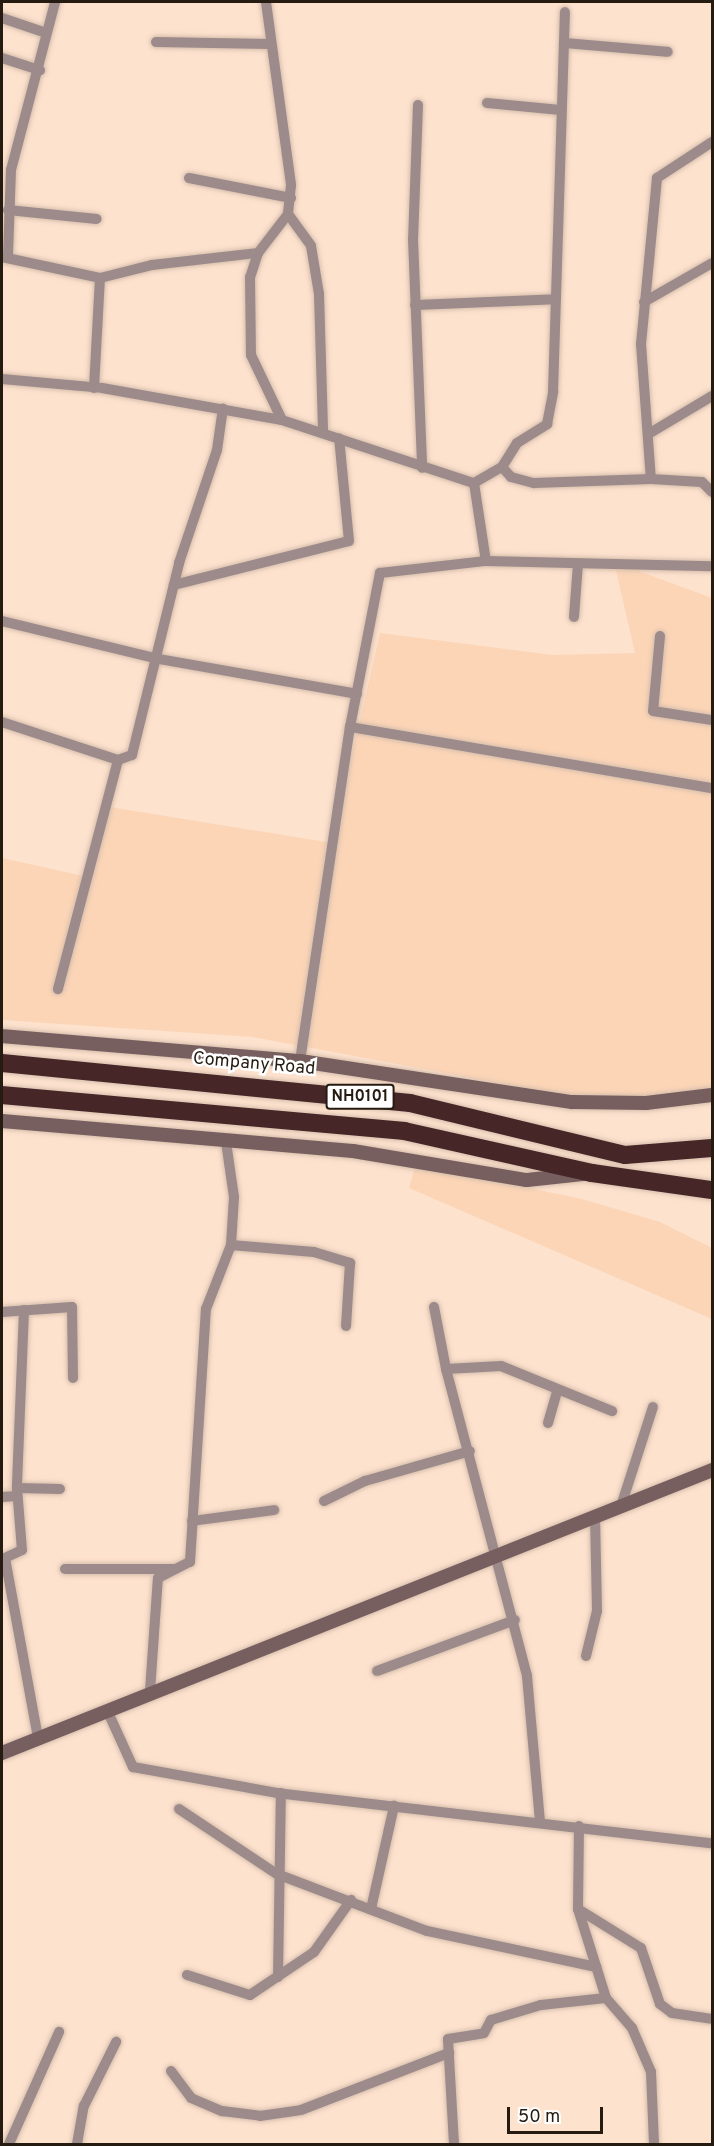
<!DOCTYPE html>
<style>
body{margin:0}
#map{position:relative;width:714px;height:2146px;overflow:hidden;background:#fde2ce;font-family:Overpass,sans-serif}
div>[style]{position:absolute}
.built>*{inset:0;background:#fcd5b7}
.roads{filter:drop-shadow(0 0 2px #d6beac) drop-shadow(0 0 2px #d6beac)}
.street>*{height:10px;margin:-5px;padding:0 5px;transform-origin:5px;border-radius:5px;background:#9d8b8b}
.secondary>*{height:14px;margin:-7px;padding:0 7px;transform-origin:7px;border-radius:7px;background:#785f5f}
.highway>*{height:18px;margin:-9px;padding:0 9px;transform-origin:9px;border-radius:9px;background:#472628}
span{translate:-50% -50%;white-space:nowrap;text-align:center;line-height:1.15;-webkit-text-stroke:5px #fff;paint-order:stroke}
.shield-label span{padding:2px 4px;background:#fff;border:2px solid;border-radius:4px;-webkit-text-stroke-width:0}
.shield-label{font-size:16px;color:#261b11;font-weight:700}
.street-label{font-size:18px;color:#261b11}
.frame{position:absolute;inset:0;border:3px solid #261b11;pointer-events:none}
.scale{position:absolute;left:507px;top:2107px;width:96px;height:27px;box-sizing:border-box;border:3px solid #261b11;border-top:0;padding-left:8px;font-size:18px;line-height:21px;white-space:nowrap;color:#261b11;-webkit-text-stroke:4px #fff;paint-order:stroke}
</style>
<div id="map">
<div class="built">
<i style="clip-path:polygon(614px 562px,712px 598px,712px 1086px,638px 1109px,253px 1037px,2px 1020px,2px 858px,83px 876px,104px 806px,332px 843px,380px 633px,553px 655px,635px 653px)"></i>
<i style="clip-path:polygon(416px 1165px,582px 1199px,660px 1222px,712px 1248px,712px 1319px,409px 1188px)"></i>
</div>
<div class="roads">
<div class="street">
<i style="left:266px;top:2px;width:185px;rotate:82.2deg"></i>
<i style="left:291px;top:185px;width:29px;rotate:96deg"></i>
<i style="left:288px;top:214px;width:39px;rotate:54deg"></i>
<i style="left:311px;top:246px;width:49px;rotate:80.5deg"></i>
<i style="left:319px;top:294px;width:137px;rotate:88.3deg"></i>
<i style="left:2px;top:18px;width:46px;rotate:18.8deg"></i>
<i style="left:156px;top:42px;width:114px;rotate:1deg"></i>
<i style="left:564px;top:43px;width:104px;rotate:4.9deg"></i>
<i style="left:2px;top:58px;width:40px;rotate:18deg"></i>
<i style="left:487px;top:103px;width:74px;rotate:5.4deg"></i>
<i style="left:418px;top:105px;width:134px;rotate:92.1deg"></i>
<i style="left:413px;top:239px;width:229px;rotate:87.7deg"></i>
<i style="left:712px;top:142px;width:66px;rotate:146.8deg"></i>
<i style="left:657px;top:178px;width:167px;rotate:95.5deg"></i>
<i style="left:641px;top:344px;width:135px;rotate:85.8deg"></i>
<i style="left:651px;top:479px;width:51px;rotate:3.4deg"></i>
<i style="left:702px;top:482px;width:14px;rotate:45deg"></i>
<i style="left:189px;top:178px;width:104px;rotate:11.1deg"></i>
<i style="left:8px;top:210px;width:89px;rotate:5.8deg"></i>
<i style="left:258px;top:253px;width:25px;rotate:108deg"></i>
<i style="left:250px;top:277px;width:78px;rotate:89.3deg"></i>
<i style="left:251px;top:355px;width:72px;rotate:64.5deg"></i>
<i style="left:8px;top:255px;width:85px;rotate:-88deg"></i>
<i style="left:11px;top:170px;width:174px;rotate:-75.3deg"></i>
<i style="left:2px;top:257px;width:100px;rotate:12.1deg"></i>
<i style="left:100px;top:278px;width:54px;rotate:-14deg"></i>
<i style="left:152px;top:265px;width:107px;rotate:-6.5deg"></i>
<i style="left:258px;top:253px;width:49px;rotate:-52.4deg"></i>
<i style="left:644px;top:302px;width:78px;rotate:-29.8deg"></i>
<i style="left:415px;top:305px;width:141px;rotate:-2.4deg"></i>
<i style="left:2px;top:379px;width:100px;rotate:5.1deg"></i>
<i style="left:102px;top:388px;width:183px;rotate:10.1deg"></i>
<i style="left:282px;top:420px;width:202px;rotate:18.2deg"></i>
<i style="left:474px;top:483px;width:79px;rotate:81.3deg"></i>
<i style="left:94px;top:388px;width:110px;rotate:-86.9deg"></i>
<i style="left:650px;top:433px;width:72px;rotate:-30.8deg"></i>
<i style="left:502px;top:467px;width:13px;rotate:48deg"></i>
<i style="left:511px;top:477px;width:24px;rotate:15deg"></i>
<i style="left:534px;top:483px;width:117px;rotate:-2deg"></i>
<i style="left:474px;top:483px;width:32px;rotate:-30deg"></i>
<i style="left:502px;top:467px;width:28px;rotate:-58deg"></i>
<i style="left:517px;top:443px;width:36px;rotate:-32deg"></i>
<i style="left:547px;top:424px;width:33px;rotate:-79deg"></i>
<i style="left:553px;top:392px;width:380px;rotate:-88.2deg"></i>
<i style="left:174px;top:585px;width:180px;rotate:-14.1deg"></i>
<i style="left:349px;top:541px;width:103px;rotate:-95.5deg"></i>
<i style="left:574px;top:617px;width:53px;rotate:-85.7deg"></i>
<i style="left:2px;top:621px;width:162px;rotate:13.6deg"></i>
<i style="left:159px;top:659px;width:201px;rotate:10deg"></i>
<i style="left:660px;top:636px;width:75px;rotate:95.3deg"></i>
<i style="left:653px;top:711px;width:60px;rotate:8.7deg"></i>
<i style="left:2px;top:722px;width:122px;rotate:18.1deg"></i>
<i style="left:118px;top:760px;width:237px;rotate:104.7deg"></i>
<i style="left:350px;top:727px;width:367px;rotate:9.6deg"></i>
<i style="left:118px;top:760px;width:15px;rotate:-20deg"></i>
<i style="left:132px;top:755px;width:198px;rotate:-76.2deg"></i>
<i style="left:179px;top:563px;width:119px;rotate:-71.4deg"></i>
<i style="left:217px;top:450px;width:42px;rotate:-81.9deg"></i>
<i style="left:300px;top:1061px;width:338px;rotate:-81.5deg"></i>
<i style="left:350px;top:727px;width:157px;rotate:-79deg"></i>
<i style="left:380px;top:573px;width:107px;rotate:-6.5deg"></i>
<i style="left:486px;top:561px;width:226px;rotate:1.3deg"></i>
<i style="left:231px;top:1245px;width:83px;rotate:4.8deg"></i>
<i style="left:314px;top:1252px;width:38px;rotate:17deg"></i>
<i style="left:350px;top:1263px;width:63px;rotate:93.6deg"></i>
<i style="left:434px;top:1307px;width:63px;rotate:79deg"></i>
<i style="left:446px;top:1369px;width:318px;rotate:75.2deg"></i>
<i style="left:527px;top:1676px;width:147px;rotate:84.9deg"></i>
<i style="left:24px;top:1310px;width:178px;rotate:92.3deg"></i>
<i style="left:17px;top:1488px;width:62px;rotate:85.4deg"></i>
<i style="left:22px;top:1550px;width:19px;rotate:155deg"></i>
<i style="left:5px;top:1558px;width:183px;rotate:79.6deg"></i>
<i style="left:2px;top:1312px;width:70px;rotate:-4.1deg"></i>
<i style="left:72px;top:1307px;width:71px;rotate:89.2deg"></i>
<i style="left:446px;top:1369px;width:55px;rotate:-3.1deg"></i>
<i style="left:501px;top:1366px;width:120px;rotate:22.1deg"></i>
<i style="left:548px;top:1423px;width:33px;rotate:-74deg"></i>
<i style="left:17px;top:1488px;width:43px;rotate:1.3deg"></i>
<i style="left:2px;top:1497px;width:15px;rotate:-4deg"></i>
<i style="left:324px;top:1501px;width:46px;rotate:-26deg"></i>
<i style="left:365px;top:1481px;width:109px;rotate:-15.9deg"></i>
<i style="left:621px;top:1506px;width:104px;rotate:-72.1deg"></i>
<i style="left:192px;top:1521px;width:83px;rotate:-7.6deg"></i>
<i style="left:65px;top:1569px;width:109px"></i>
<i style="left:586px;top:1656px;width:46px;rotate:-76.3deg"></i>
<i style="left:597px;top:1611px;width:94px;rotate:-91.2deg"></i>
<i style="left:377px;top:1671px;width:147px;rotate:-20.3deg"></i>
<i style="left:150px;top:1691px;width:113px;rotate:-86deg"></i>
<i style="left:158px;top:1578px;width:36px;rotate:-27deg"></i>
<i style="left:190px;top:1562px;width:254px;rotate:-86.4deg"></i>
<i style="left:206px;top:1309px;width:69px;rotate:-68.7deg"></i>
<i style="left:231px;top:1245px;width:48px;rotate:-86.4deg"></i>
<i style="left:234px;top:1197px;width:56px;rotate:-98.3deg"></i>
<i style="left:107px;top:1710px;width:63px;rotate:65.5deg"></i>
<i style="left:133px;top:1767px;width:146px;rotate:10.2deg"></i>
<i style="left:277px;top:1793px;width:438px;rotate:6.6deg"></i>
<i style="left:179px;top:1809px;width:118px;rotate:33.6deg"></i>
<i style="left:277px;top:1874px;width:160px;rotate:20.8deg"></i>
<i style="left:427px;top:1931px;width:173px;rotate:12deg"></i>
<i style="left:579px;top:1826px;width:83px;rotate:90.7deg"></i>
<i style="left:578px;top:1909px;width:93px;rotate:72.5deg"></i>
<i style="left:606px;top:1998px;width:40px;rotate:49deg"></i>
<i style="left:632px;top:2028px;width:48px;rotate:66.6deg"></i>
<i style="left:651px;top:2072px;width:72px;rotate:87.6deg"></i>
<i style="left:371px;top:1909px;width:106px;rotate:-77.4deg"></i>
<i style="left:578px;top:1909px;width:74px;rotate:31.8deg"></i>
<i style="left:641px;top:1948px;width:59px;rotate:71.3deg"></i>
<i style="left:660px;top:2004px;width:15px;rotate:37deg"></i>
<i style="left:672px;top:2013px;width:40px;rotate:8.5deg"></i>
<i style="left:187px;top:1975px;width:66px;rotate:17.6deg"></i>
<i style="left:250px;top:1995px;width:77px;rotate:-33.9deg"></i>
<i style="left:314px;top:1952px;width:64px;rotate:-54.6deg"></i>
<i style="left:278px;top:1977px;width:184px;rotate:-89.1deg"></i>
<i style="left:171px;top:2071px;width:34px;rotate:53deg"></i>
<i style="left:191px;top:2098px;width:34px;rotate:23deg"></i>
<i style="left:222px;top:2111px;width:38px;rotate:7deg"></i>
<i style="left:260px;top:2116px;width:41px;rotate:-8.3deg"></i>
<i style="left:301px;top:2110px;width:159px;rotate:-21.1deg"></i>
<i style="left:9px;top:2144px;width:123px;rotate:-65.9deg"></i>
<i style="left:77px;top:2144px;width:39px;rotate:-80deg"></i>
<i style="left:84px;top:2106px;width:72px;rotate:-63.4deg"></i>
<i style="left:454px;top:2144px;width:105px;rotate:-93.3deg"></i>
<i style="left:448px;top:2039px;width:36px;rotate:-9deg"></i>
<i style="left:484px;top:2033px;width:15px;rotate:-62deg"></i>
<i style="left:491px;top:2020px;width:52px;rotate:-16.7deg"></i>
<i style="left:541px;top:2005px;width:65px;rotate:-6.1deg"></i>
</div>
<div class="secondary">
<i style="left:2px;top:1036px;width:299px;rotate:4.8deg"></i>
<i style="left:300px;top:1061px;width:275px;rotate:8.6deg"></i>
<i style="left:572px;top:1102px;width:74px;rotate:0.8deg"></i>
<i style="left:646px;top:1103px;width:66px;rotate:-6.9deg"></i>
<i style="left:2px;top:1121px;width:352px;rotate:4.9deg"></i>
<i style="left:353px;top:1151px;width:176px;rotate:9.5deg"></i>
<i style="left:527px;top:1180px;width:56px;rotate:-6.1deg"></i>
<i style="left:2px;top:1753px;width:764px;rotate:-21.73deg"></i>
</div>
<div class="highway">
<i style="left:2px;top:1063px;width:410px;rotate:5.6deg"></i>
<i style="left:410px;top:1103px;width:221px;rotate:13.6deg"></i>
<i style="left:625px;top:1155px;width:87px;rotate:-4.6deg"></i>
<i style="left:2px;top:1095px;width:404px;rotate:5.1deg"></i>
<i style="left:404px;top:1131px;width:193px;rotate:12.6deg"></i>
<i style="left:592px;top:1173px;width:121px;rotate:8.1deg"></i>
</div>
</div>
<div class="shield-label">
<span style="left:360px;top:1097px">NH0101</span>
</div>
<div class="street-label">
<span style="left:254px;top:1065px;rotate:5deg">Company Road</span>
</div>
<div class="frame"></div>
<div class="scale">50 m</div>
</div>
